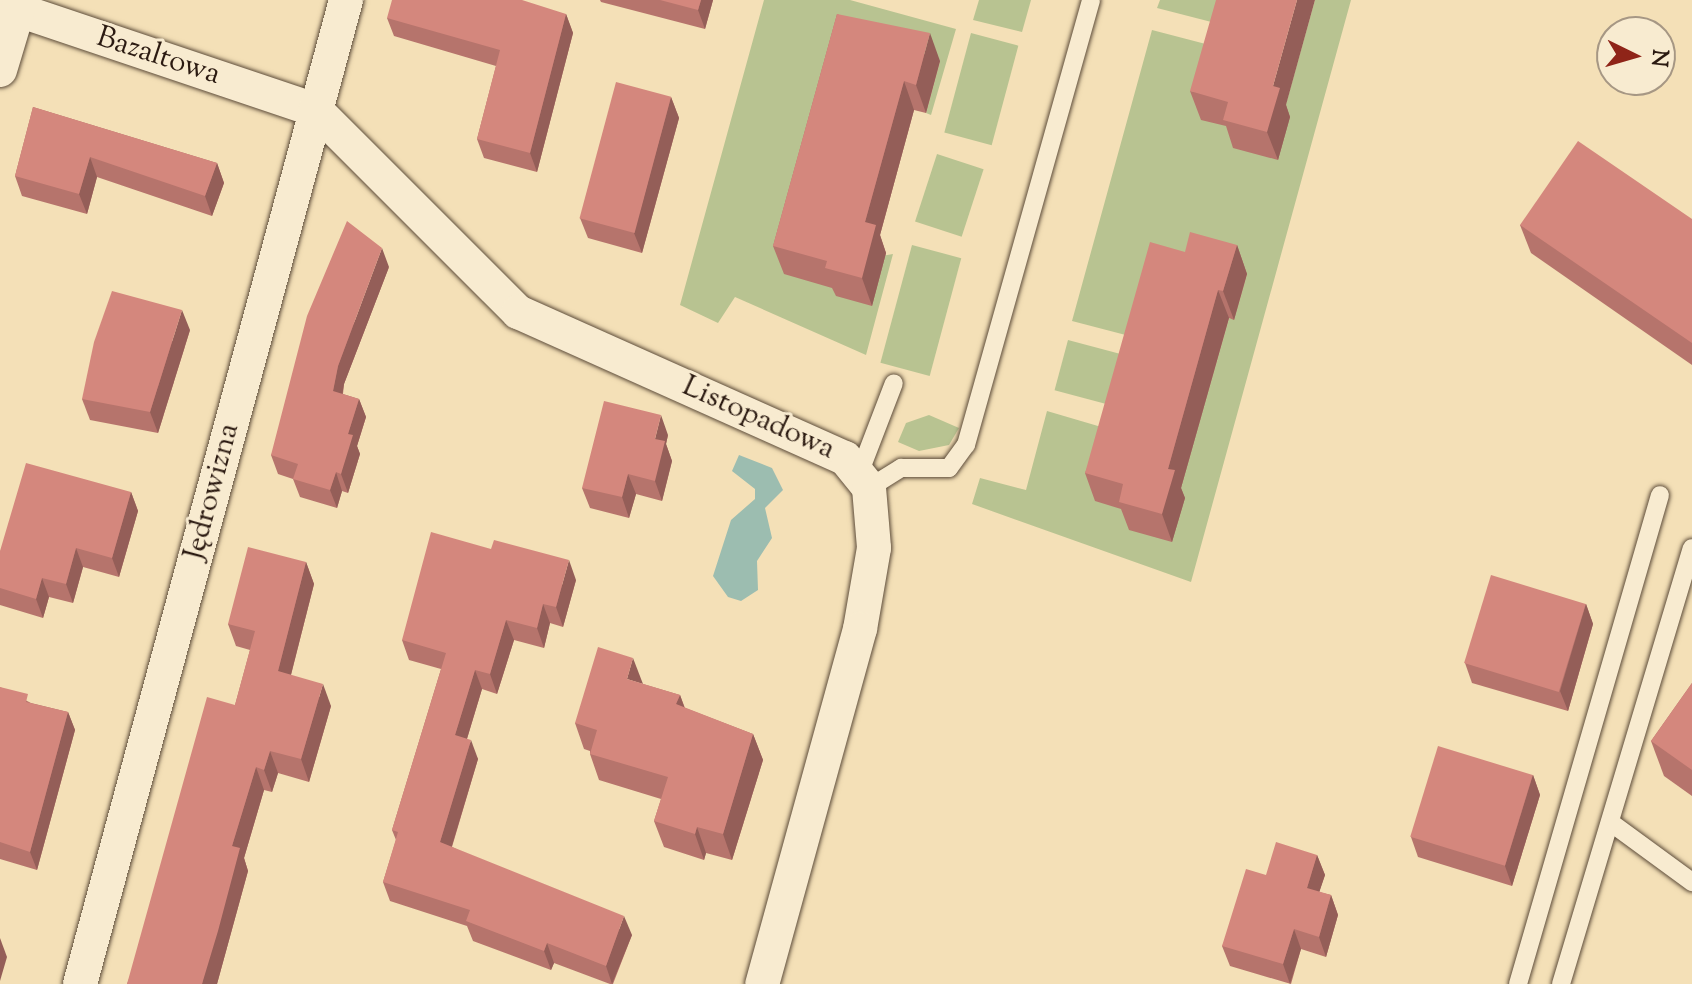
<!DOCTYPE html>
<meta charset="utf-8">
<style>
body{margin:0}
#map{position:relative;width:1692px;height:984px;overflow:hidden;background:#f4e0b7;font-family:"Sorts Mill Goudy",serif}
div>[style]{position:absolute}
.green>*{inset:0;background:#b8c391;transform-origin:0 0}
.water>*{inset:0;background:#9cbdb0}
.roads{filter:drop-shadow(0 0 2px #5d4c3a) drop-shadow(0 0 2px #5d4c3a)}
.lane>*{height:18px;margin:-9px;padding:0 9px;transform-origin:9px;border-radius:9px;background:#f8ebd0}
.street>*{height:34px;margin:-17px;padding:0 17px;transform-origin:17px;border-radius:17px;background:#f8ebd0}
.wall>*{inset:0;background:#b6746c}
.shaded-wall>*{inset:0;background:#945e58}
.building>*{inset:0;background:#d4877d;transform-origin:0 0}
span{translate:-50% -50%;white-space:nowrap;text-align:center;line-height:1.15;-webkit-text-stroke:6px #f8ebd0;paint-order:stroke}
.street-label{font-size:30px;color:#2b1a11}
.north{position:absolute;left:1596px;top:16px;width:80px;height:80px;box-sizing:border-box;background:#f8ebd0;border:2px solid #a69784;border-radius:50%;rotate:95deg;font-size:22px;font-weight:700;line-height:32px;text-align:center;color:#2b1a11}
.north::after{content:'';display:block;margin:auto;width:28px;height:36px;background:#8f2418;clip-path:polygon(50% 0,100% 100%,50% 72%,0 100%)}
</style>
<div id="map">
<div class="green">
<i style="clip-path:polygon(764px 0,850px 0,956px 29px,931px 115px,926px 113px,940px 61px,784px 273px,893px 254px,866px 355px,735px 297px,718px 323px,680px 305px)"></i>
<i style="clip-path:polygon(979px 0,1031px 0,1022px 32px,973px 20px)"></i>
<i style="clip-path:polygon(1160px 0,1234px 0,1227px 26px,1157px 8px)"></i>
<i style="clip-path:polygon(1315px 0,1351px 0,1191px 582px,972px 504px,980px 478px,1026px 490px,1047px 411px,1115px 431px,1178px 497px,1229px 318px,1234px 319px,1247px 274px,1141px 339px,1072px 321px,1152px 30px,1221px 48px,1283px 115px)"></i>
<i style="left:971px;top:33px;width:49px;height:103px;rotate:15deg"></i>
<i style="left:937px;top:154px;width:49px;height:71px;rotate:18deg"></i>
<i style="left:912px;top:245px;width:51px;height:122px;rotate:15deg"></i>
<i style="left:1068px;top:340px;width:70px;height:52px;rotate:15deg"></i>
<i style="clip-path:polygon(929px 415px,959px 428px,949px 445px,919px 451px,898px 442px,906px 423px)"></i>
</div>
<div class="water">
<i style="clip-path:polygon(739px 455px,772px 468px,783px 490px,765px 508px,772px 538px,757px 561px,758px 590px,741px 601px,728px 597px,713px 576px,731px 520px,755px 499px,755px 489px,732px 471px)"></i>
</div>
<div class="roads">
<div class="lane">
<i style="left:859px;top:474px;width:97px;rotate:-69deg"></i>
<i style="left:869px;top:488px;width:38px;rotate:-32deg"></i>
<i style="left:901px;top:468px;width:48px"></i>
<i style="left:949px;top:468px;width:29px;rotate:-54deg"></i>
<i style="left:966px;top:445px;width:462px;rotate:-74.3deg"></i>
<i style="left:1610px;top:822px;width:102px;rotate:36.2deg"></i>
<i style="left:1518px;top:984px;width:509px;rotate:-73.81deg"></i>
<i style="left:1561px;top:984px;width:455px;rotate:-73.3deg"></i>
</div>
<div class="street">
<i style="left:2px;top:0;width:19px;rotate:32deg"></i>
<i style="left:18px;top:10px;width:314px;rotate:18.6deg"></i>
<i style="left:316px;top:110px;width:286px;rotate:45deg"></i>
<i style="left:518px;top:312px;width:358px;rotate:24.1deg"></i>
<i style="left:845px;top:458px;width:38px;rotate:51deg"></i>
<i style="left:869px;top:488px;width:60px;rotate:85.2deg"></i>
<i style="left:874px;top:548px;width:82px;rotate:99.8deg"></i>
<i style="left:860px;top:629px;width:368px;rotate:105.4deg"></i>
<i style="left:0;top:70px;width:73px;rotate:-73.3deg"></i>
<i style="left:80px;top:984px;width:1019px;rotate:-74.87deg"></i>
</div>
</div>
<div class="wall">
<i style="clip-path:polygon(600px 0,713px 0,705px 29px,601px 2px)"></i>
<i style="clip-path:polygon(566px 14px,573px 33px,537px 172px,484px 158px,477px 139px,496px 66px,394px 36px,387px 18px)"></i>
<i style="clip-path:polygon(837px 14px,940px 61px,926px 113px,914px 110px,880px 235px,886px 253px,872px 306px,836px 296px,832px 288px,784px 274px,773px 246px)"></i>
<i style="clip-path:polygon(1190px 91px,1286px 105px,1290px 117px,1278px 160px,1233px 148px,1226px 126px,1201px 120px)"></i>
<i style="clip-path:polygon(671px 97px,679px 118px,642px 253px,588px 238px,580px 218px)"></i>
<i style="clip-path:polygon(33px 107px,217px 163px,224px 183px,212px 216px,97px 177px,87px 214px,22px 196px,15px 176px)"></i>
<i style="clip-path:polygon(1692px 219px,1692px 365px,1531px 253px,1520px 225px)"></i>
<i style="clip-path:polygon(1237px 245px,1247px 274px,1234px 320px,1229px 318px,1181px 488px,1185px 498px,1172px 542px,1129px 530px,1121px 509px,1095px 501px,1085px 473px,1185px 252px)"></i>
<i style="clip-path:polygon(389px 267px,344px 384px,343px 394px,359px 399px,366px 417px,357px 446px,360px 454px,348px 493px,342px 491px,337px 508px,300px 497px,293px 479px,278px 474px,271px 455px)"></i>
<i style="clip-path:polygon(190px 330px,158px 433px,90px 420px,82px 399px)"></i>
<i style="clip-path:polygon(668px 435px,666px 444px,672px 461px,662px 501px,636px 494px,629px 518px,590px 508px,582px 488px)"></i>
<i style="clip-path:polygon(131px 492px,138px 511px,119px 577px,83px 567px,73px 603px,49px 597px,43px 618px,0 605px,0 551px)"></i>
<i style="clip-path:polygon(306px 562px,314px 584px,291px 675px,331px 706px,309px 782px,278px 773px,272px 792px,264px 790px,244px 858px,248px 871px,217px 984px,127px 984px,235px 705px,250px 650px,236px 646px,228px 624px)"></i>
<i style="clip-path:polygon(576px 580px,563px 627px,550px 623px,544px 648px,514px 640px,497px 694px,482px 689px,467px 739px,478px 759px,452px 847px,632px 935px,613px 984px,610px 984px,554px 963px,551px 970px,473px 941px,467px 926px,390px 901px,383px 882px,396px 840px,392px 830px,441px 669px,409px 660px,402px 640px)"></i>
<i style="clip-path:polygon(1586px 604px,1593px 624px,1568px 711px,1472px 683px,1465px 663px)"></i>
<i style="clip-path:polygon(1692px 683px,1692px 796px,1664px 776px,1651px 741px)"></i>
<i style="clip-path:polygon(643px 684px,680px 695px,685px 708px,753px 734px,763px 760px,732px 860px,706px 853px,704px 860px,664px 847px,654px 821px,661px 799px,599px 780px,590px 754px,590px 751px,584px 749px,575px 723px)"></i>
<i style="clip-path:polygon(0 687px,31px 703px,68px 712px,75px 730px,37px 870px,0 859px)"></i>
<i style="clip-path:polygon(1533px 775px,1540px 795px,1512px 886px,1418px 857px,1411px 837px)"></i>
<i style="clip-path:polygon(1317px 855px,1325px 875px,1319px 892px,1331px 895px,1338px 915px,1326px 957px,1301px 949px,1291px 984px,1230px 966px,1222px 946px,1266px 875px)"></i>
</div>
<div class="shaded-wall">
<i style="clip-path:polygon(701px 0,713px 0,705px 29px,698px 10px)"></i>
<i style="clip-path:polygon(1297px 0,1315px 0,1286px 105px,1290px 117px,1278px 160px,1267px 132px,1273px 86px)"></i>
<i style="clip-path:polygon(566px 14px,573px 33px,537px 172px,530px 153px)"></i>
<i style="clip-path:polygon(930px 33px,940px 61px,926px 113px,916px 85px)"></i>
<i style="clip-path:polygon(904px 81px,914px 110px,880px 235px,886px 253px,872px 306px,862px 278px,865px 222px)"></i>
<i style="clip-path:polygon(671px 97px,679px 118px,642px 253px,634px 233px)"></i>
<i style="clip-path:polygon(90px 157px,97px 177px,87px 214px,79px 194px)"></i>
<i style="clip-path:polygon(217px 163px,224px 183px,212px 216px,205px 196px)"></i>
<i style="clip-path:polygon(1237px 245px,1247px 274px,1234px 320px,1223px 291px)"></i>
<i style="clip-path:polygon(382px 248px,389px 267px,344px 384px,340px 409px,333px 391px,338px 366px)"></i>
<i style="clip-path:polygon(1218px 290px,1229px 318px,1181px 488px,1185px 498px,1172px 542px,1162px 514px,1168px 469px)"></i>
<i style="clip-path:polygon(182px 310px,190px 330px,158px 433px,150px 412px)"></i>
<i style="clip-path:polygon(359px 399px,366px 417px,357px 446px,360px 454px,348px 493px,341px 474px,348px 434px)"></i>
<i style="clip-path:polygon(661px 415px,668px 435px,666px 444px,672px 461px,662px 501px,655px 481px,655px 439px)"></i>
<i style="clip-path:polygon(336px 472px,342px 491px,337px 508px,330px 490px)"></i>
<i style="clip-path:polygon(628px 474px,636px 494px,629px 518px,622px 497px)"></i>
<i style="clip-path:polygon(131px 492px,138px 511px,119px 577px,112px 558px)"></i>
<i style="clip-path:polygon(76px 548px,83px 567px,73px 603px,66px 584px)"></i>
<i style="clip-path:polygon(569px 560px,576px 580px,563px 627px,556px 607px)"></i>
<i style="clip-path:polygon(306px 562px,314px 584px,286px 694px,278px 671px)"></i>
<i style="clip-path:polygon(42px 578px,49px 597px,43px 618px,36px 599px)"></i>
<i style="clip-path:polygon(543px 604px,550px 623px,544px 648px,537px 628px)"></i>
<i style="clip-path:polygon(1586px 604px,1593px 624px,1568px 711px,1560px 691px)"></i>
<i style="clip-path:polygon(506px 620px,514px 640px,497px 694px,490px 674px)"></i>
<i style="clip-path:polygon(633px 658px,643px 684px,627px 679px)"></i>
<i style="clip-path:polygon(475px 670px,482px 689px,462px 755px,455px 735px)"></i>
<i style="clip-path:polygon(323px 684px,331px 706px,309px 782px,301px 759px)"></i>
<i style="clip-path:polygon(680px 695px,689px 721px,676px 704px)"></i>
<i style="clip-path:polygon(68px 712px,75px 730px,37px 870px,30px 852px)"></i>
<i style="clip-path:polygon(753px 734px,763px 760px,732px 860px,723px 834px)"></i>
<i style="clip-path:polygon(471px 740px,478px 759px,447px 862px,440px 842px)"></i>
<i style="clip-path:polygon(270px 751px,278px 773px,272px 792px,264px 770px)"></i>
<i style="clip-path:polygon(256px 767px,264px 790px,244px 858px,248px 871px,217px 984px,202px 984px,232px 846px)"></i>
<i style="clip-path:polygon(1533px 775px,1540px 795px,1512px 886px,1505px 866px)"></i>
<i style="clip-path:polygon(697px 827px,706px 853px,704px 860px,695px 834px)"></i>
<i style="clip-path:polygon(1317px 855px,1325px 875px,1314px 908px,1307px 888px)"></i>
<i style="clip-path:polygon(1331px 895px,1338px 915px,1326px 957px,1319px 937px)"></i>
<i style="clip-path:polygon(624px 916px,632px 935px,612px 984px,606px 966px)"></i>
<i style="clip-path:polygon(1294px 929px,1301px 949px,1290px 984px,1283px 964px)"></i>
<i style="clip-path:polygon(0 938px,7px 957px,0 981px)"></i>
<i style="clip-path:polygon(547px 943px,554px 963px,551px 970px,544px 951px)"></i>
</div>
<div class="building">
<i style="clip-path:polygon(392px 0,522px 0,566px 14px,530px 153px,477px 139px,500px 50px,387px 18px)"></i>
<i style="clip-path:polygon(660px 0,701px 0,698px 10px)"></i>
<i style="clip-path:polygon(1216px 0,1297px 0,1273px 86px,1280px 88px,1267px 132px,1223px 120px,1228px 102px,1190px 91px)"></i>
<i style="clip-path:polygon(837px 14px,930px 33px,916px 85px,904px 81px,865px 222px,876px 225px,862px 278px,825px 268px,827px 261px,773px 246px)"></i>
<i style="left:616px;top:82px;width:57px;height:141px;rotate:15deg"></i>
<i style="clip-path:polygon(33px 107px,217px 163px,205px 196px,90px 157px,79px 194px,15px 176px)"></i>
<i style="clip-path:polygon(1578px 141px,1692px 219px,1692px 343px,1520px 225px)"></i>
<i style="clip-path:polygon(347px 221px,382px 248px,338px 366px,333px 391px,359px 399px,348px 434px,353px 435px,341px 474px,336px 472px,330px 490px,293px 479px,298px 464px,271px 455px,307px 316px)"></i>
<i style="clip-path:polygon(1190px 232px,1237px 245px,1223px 291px,1218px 290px,1168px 469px,1175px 470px,1162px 514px,1119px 502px,1123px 484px,1085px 473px,1150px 242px,1185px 252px)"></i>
<i style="clip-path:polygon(112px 291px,182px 310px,150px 412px,82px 399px,94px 342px)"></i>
<i style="clip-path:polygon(604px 401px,661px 415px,655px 439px,665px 441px,655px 481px,628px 474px,622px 497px,582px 488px)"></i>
<i style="clip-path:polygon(26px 463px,131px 492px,112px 558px,76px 548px,66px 584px,42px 578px,36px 599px,0 588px,0 551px)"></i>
<i style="clip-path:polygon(431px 532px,491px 549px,494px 540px,569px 560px,556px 607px,543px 604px,537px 628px,506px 620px,490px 674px,475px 670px,455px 735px,471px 740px,440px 842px,624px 916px,606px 966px,547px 943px,544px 951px,466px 921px,470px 910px,383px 882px,398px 832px,392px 830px,446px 653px,402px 640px)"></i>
<i style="clip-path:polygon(248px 547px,306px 562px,278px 671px,323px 684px,301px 759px,270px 751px,264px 770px,256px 767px,232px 846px,240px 848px,218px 931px,202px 984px,127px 984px,207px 697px,235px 705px,255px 631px,228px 624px)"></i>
<i style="left:1491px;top:575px;width:99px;height:92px;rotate:17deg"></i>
<i style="clip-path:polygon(598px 647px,633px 658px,627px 679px,680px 695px,676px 704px,753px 734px,723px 834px,697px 827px,695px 834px,654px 821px,668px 777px,590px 754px,597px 730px,575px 723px)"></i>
<i style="clip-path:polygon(1692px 683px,1692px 770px,1651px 741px)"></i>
<i style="clip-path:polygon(0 687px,28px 694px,26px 702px,68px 712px,30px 852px,0 842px)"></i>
<i style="left:1438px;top:746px;width:99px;height:95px;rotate:17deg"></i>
<i style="clip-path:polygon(1276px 842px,1317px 855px,1307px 888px,1331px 895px,1319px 937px,1294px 929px,1283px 964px,1222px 946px,1246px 869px,1266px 875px)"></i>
</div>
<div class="street-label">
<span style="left:158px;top:57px;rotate:18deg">Bazaltowa</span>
<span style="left:758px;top:419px;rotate:24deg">Listopadowa</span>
<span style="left:213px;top:492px;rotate:-75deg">Jędrowizna</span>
</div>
<div class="north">N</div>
</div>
